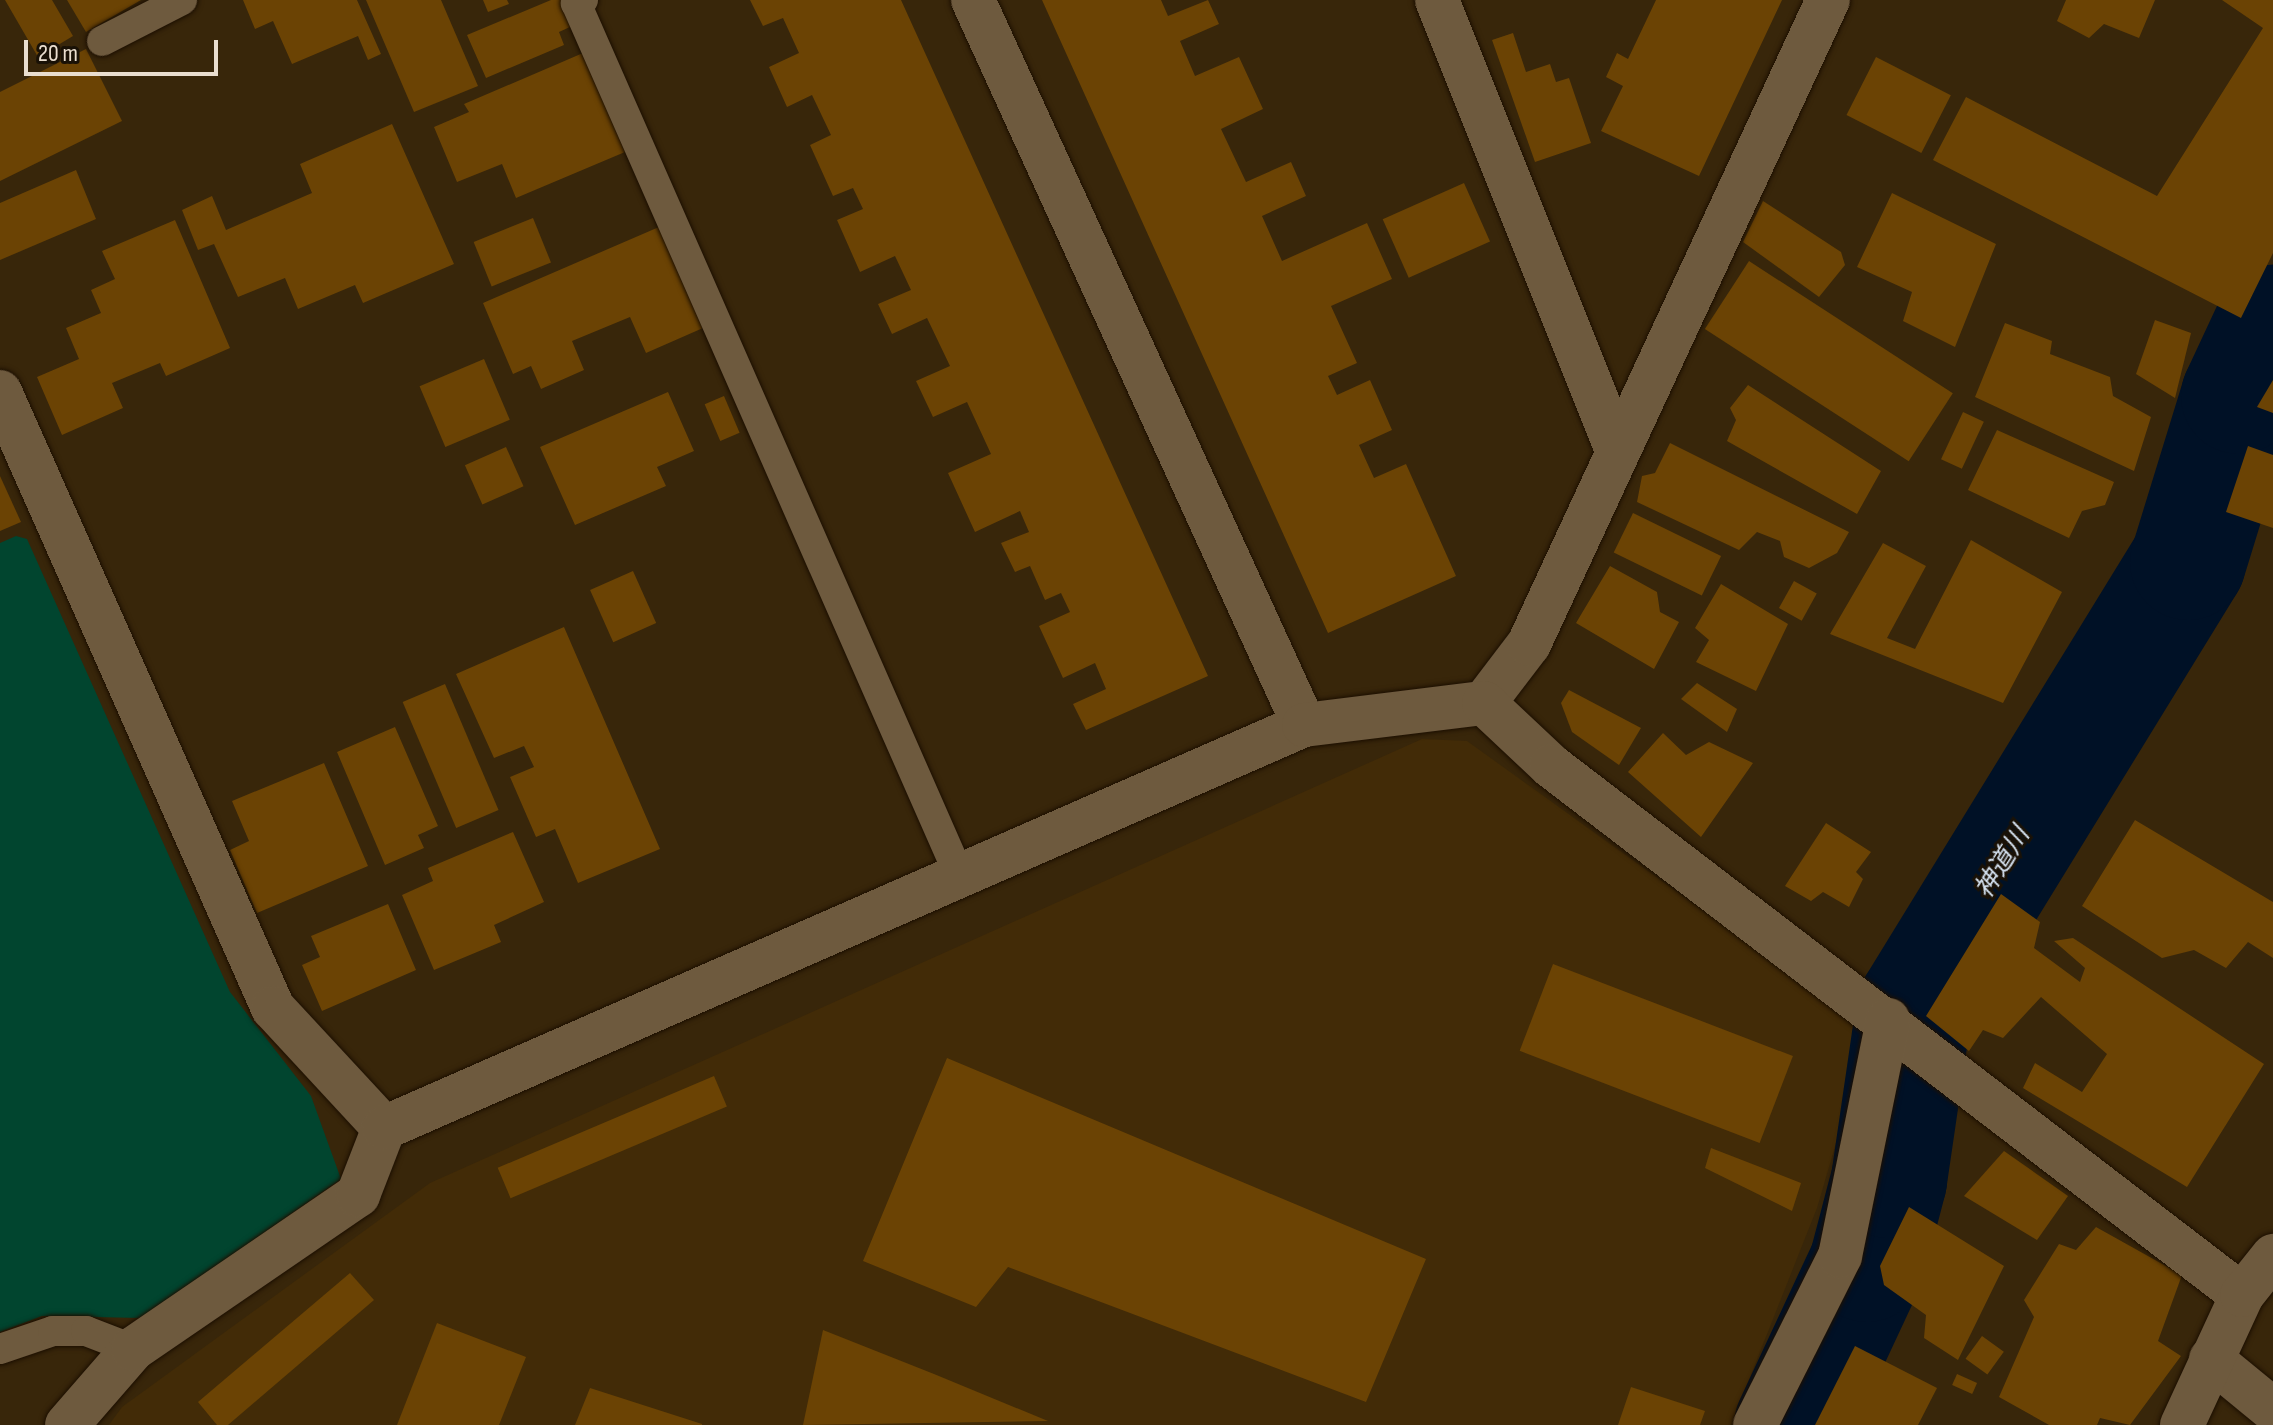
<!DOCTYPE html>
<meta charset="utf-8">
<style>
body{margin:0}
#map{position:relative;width:2273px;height:1425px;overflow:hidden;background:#38260a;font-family:"Sofia Sans Condensed","Noto Sans JP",sans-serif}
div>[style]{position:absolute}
.built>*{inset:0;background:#422b07}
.green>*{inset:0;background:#01452f}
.river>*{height:116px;margin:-58px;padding:0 58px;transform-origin:58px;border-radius:58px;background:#001126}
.building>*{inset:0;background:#6b4304;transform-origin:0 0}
.roads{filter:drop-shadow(0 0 2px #1c0f00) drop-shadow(0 0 2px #1c0f00)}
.lane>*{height:30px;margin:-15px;padding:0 15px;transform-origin:15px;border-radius:15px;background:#6e5a3e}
.street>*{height:44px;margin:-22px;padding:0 22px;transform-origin:22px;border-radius:22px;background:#6e5a3e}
span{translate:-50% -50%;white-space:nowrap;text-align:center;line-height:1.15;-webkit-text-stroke:6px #191106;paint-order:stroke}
.water-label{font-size:26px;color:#d5e2f0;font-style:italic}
.scale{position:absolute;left:24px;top:40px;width:194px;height:36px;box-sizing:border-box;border:4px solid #eadecf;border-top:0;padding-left:10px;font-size:24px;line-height:28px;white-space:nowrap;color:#eadecf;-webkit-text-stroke:6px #191106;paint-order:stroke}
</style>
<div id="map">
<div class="built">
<i style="clip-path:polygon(1422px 739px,1467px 741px,1869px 1030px,1817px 1208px,1731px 1425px,109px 1425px,122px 1407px,430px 1183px)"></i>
</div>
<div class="green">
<i style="clip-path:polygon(16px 536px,27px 539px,230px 992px,311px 1096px,341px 1179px,142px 1318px,42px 1316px,0 1332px,0 543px)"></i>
</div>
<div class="river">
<i style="left:1792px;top:1425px;width:178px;rotate:-65deg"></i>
<i style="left:1867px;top:1264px;width:87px;rotate:-75.3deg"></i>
<i style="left:1889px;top:1180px;width:174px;rotate:-81.7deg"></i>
<i style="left:1914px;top:1008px;width:523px;rotate:-58.44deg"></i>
<i style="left:2188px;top:562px;width:174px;rotate:-72.9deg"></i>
<i style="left:2239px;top:396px;width:81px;rotate:-65deg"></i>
</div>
<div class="building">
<i style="clip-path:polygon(5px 0,52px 0,73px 36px,38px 57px)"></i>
<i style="clip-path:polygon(67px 0,141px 0,86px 32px)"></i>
<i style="clip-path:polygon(243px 0,357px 0,381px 54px,368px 60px,358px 36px,292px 64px,273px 21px,255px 29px)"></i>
<i style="clip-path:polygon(366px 0,441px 0,478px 86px,414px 112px)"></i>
<i style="clip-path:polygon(483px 0,507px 0,509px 4px,488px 12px)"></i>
<i style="clip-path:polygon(551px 0,561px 0,572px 26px,559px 32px,564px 45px,486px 78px,467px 35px)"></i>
<i style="clip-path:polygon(750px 0,901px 0,1208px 676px,1086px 730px,1073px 704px,1106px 689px,1095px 663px,1063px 678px,1039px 626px,1070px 612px,1061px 593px,1045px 600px,1030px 566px,1015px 572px,1001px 543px,1029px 532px,1020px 511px,975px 532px,948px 473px,991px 454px,967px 402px,933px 417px,916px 381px,950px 366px,927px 318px,892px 334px,878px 304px,911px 290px,895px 256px,860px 272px,837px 220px,863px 209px,853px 188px,833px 196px,810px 145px,831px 135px,812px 95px,787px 107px,769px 67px,799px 53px,783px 18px,763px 26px)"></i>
<i style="clip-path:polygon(1042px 0,1161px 0,1168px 16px,1208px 0,1219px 24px,1180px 41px,1195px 76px,1239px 57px,1263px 109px,1221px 129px,1246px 182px,1291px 162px,1306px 196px,1262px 216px,1282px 261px,1367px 223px,1392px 279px,1331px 306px,1357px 363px,1328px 376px,1337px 395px,1370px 380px,1392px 430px,1359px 445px,1374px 478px,1406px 464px,1456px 576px,1328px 633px)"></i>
<i style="clip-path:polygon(1656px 0,1782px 0,1699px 176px,1601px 131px,1623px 86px,1606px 77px,1617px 53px,1628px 59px)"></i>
<i style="clip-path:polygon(2066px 0,2155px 0,2139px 38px,2104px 24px,2089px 38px,2057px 21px)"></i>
<i style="clip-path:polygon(2222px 0,2273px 0,2273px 253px,2241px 318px,1933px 160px,1966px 97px,2157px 196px,2263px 28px)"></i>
<i style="clip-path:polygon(1513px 33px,1526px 72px,1550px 64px,1556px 82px,1569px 78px,1591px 143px,1535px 162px,1492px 40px)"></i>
<i style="clip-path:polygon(86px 49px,122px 121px,0 181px,0 92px)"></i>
<i style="clip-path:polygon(583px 53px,625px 152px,516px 198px,502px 164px,457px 182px,434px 127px,469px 112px,464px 104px)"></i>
<i style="left:1876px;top:57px;width:84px;height:65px;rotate:27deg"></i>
<i style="clip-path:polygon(392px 124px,454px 264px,363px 303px,355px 285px,298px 309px,285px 278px,238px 297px,214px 244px,198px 250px,182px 210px,212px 196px,226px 230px,312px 193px,300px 164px)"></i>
<i style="clip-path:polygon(76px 170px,96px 219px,0 260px,0 203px)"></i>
<i style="left:1464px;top:183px;width:64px;height:89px;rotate:66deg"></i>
<i style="clip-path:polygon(1892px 193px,1996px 244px,1955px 347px,1903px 321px,1912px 292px,1857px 267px)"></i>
<i style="clip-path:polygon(1763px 201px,1841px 252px,1845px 265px,1819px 297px,1743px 242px)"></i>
<i style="left:533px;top:218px;width:48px;height:64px;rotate:68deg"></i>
<i style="clip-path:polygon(175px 220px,230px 348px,166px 376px,160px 363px,112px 383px,123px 408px,62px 435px,37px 377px,79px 359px,66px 328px,101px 313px,91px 290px,115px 279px,102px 251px)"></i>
<i style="clip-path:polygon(659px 227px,703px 328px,646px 353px,630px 317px,572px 341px,584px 370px,541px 389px,531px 366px,513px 374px,483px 303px)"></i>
<i style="left:1749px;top:261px;width:243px;height:81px;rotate:33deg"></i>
<i style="clip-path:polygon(2155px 320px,2191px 333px,2175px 398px,2136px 374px)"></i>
<i style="clip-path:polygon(2005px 323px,2052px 341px,2050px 354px,2110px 377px,2113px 396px,2151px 417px,2134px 471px,1975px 397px)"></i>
<i style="left:484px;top:359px;width:66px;height:70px;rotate:67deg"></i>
<i style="clip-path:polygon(2273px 380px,2273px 413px,2257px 407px)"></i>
<i style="clip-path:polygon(1748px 385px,1881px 471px,1857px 514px,1727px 441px,1736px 420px,1730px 408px)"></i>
<i style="clip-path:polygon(668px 392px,694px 451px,657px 467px,666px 486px,575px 525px,540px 447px)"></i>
<i style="left:724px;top:396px;width:40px;height:21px;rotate:67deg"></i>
<i style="left:1963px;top:412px;width:23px;height:52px;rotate:25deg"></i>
<i style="clip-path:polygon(1997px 430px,2114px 482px,2105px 505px,2082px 511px,2069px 538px,1968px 490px)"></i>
<i style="clip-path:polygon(1670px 443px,1849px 532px,1837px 553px,1809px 568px,1784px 557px,1780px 541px,1757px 532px,1739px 550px,1637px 502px,1642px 476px,1655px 473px)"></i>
<i style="clip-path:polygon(2248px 446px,2273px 455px,2273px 528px,2226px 512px)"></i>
<i style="left:506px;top:447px;width:43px;height:45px;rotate:66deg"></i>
<i style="clip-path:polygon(0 476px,21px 522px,0 531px)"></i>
<i style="left:1633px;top:513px;width:98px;height:44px;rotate:26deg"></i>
<i style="clip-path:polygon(1971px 540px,2062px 592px,2003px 703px,1830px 634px,1883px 543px,1926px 566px,1887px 638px,1915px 649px)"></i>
<i style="clip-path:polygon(1610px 566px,1657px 592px,1660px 612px,1679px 622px,1654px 669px,1576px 623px)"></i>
<i style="left:633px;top:571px;width:57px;height:47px;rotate:66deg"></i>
<i style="left:1794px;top:581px;width:26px;height:31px;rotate:29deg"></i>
<i style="clip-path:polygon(1721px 584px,1788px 624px,1756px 691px,1696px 662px,1709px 640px,1695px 628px)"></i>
<i style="clip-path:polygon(564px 627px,660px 849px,578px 883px,555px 829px,536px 837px,510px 777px,534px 767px,524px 746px,494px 758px,456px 674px)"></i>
<i style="clip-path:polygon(1697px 683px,1737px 709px,1727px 732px,1681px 699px)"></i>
<i style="left:445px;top:684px;width:137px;height:46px;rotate:67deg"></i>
<i style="clip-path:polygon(1569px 690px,1641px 728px,1619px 765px,1572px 732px,1561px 703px)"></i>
<i style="clip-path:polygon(395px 727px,438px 826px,418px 835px,424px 848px,385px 865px,337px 752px)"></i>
<i style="clip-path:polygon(1663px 733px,1686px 755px,1709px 742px,1753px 763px,1701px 837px,1628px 772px)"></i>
<i style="clip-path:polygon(324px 763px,368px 866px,257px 913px,230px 850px,249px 841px,232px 801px)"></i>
<i style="clip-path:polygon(2135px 820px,2273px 902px,2273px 958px,2248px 942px,2226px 968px,2194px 950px,2162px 958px,2082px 906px)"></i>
<i style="clip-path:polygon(1826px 823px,1871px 852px,1856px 872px,1863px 879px,1849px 907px,1823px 892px,1811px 901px,1785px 886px)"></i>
<i style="clip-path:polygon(513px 832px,544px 902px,494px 925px,501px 942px,434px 970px,402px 895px,433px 881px,428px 868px)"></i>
<i style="clip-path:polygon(2001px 894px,2040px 922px,2034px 948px,2080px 982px,2085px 968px,2054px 941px,2073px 938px,2264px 1064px,2187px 1187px,2023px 1088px,2035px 1063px,2082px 1092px,2107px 1054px,2041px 997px,2003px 1038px,1983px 1030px,1969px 1051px,1926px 1016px)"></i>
<i style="clip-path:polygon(388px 904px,416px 970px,322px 1011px,302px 965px,320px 957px,311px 936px)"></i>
<i style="left:1553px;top:964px;width:257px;height:93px;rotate:21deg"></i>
<i style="clip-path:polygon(947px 1058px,1426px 1259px,1366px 1402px,1008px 1267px,976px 1307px,863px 1261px)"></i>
<i style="left:714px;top:1076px;width:33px;height:235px;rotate:67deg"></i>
<i style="clip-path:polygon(1711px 1148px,1801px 1183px,1792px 1211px,1705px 1168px)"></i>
<i style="clip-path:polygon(2004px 1151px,2068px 1196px,2037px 1240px,1964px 1196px)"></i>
<i style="clip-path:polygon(1909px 1207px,2004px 1266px,1958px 1360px,1924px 1338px,1926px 1315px,1884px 1285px,1880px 1266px)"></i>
<i style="clip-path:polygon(2096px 1227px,2182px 1275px,2158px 1341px,2181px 1356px,2130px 1425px,2100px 1418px,2097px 1425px,2049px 1425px,1999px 1397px,2034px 1317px,2024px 1300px,2059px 1244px,2076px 1250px)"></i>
<i style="clip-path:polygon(350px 1273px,374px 1300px,228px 1425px,217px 1425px,198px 1402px)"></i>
<i style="clip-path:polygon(437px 1323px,526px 1357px,499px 1425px,397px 1425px)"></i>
<i style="clip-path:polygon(823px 1330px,934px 1374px,1048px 1421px,803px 1425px)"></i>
<i style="left:1982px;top:1336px;width:27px;height:28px;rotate:36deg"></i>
<i style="clip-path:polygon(1855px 1346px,1937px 1388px,1918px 1425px,1815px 1425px)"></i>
<i style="left:1957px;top:1374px;width:22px;height:12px;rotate:24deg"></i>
<i style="clip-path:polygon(1631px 1387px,1705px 1411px,1700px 1425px,1618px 1425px)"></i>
<i style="clip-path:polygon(590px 1388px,702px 1424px,702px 1425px,575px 1425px)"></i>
</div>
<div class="roads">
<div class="lane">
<i style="left:583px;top:0;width:8px;rotate:157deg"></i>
<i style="left:576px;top:3px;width:955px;rotate:66.28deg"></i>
<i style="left:102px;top:41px;width:90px;rotate:-27.1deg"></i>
<i style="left:0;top:1349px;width:56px;rotate:-18.8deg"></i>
<i style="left:53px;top:1331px;width:33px"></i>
<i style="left:86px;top:1331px;width:50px;rotate:21deg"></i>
</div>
<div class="street">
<i style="left:973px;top:0;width:797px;rotate:65.46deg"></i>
<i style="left:1437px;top:0;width:485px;rotate:68.2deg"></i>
<i style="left:0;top:392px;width:674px;rotate:66.1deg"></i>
<i style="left:273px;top:1008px;width:163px;rotate:47.2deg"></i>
<i style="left:1484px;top:703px;width:74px;rotate:-52.7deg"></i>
<i style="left:1529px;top:644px;width:710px;rotate:-65.1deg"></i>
<i style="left:2211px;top:1359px;width:80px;rotate:39.4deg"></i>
<i style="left:67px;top:1425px;width:101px;rotate:-49deg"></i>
<i style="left:133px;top:1349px;width:273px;rotate:-34.4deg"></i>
<i style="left:358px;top:1195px;width:72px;rotate:-68.8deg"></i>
<i style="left:384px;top:1128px;width:1004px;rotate:-23.66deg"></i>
<i style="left:1304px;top:725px;width:181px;rotate:-7deg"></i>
<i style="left:1484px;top:703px;width:92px;rotate:43.2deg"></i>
<i style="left:1551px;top:766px;width:870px;rotate:37.44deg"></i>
<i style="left:1755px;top:1425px;width:189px;rotate:-63.3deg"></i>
<i style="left:1840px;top:1256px;width:241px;rotate:-78.5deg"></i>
<i style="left:2182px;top:1425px;width:143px;rotate:-65.2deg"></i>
<i style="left:2242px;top:1295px;width:50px;rotate:-51.5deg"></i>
</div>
</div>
<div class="water-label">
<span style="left:2003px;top:863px;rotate:-58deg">神道川</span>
</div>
<div class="scale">20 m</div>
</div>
